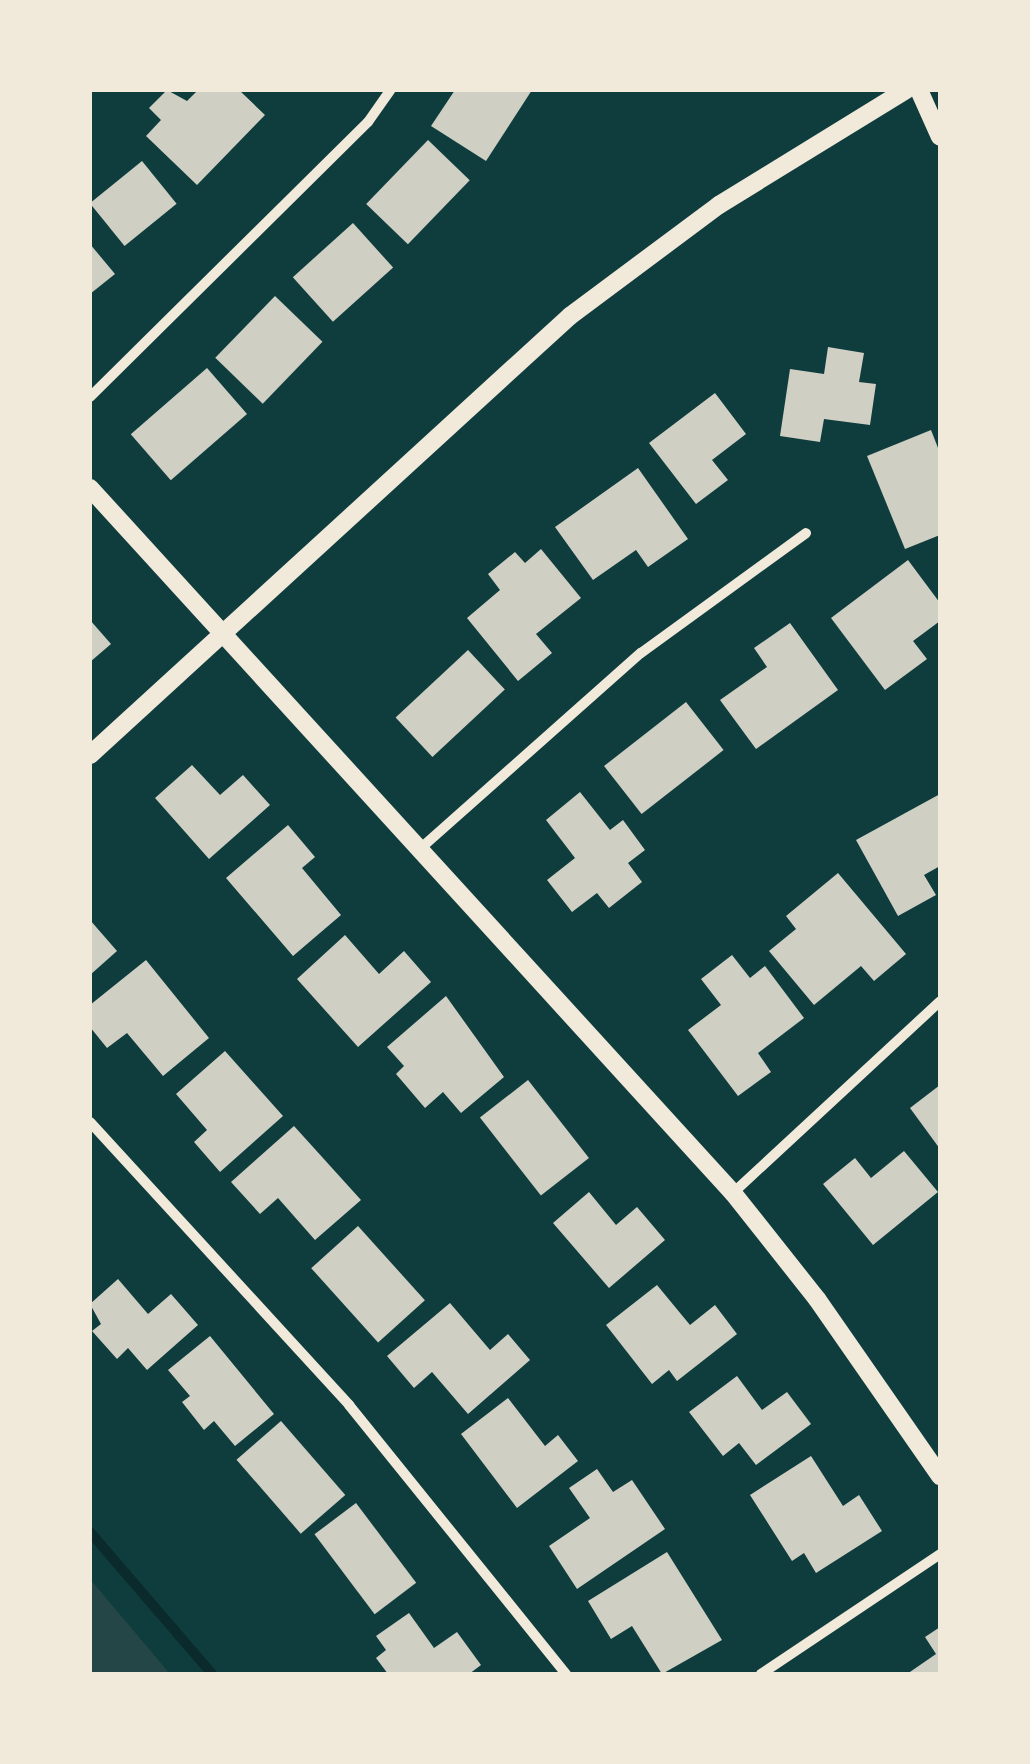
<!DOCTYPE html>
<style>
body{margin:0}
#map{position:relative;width:1030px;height:1764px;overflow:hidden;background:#0f3d3e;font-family:"Titillium Web",sans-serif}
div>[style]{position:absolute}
.green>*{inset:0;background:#244646}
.stream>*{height:10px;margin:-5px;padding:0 5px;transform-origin:5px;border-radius:5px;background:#0a2a2b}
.building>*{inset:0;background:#cfcfc3;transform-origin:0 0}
.minor>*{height:10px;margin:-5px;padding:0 5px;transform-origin:5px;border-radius:5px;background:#f1e9da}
.tertiary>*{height:18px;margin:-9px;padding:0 9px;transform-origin:9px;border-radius:9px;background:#f1e9da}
span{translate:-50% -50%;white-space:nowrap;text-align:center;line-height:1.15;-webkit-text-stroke:8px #f1e9da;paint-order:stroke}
.frame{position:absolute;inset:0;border:92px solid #f1e9da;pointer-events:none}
</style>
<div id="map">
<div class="green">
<i style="clip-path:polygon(90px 1579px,170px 1674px,90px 1674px)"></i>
</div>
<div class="stream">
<i style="left:90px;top:1532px;width:187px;rotate:49.3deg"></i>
</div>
<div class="building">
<i style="clip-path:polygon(167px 90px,187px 101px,198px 90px,239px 90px,265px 115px,197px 185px,146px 136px,161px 120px,149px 108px)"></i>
<i style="clip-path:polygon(455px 90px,532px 90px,486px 161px,431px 126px)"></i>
<i style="left:428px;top:140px;width:58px;height:89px;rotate:44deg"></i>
<i style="left:142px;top:161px;width:55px;height:67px;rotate:51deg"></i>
<i style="left:353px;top:223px;width:60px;height:81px;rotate:48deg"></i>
<i style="clip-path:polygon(90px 244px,115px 274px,90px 294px)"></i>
<i style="left:275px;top:296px;width:66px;height:86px;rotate:44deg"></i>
<i style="clip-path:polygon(828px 347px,864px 353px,859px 382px,876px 384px,870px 425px,824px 419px,820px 442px,780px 436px,790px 369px,824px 374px)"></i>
<i style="left:207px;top:368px;width:61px;height:101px;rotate:49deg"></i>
<i style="clip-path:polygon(715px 393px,746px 434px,712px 460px,728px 480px,696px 504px,649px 443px)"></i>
<i style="clip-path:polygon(931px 430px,940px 453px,940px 535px,905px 549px,867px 456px)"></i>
<i style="clip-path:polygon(638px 468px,688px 539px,648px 567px,636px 550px,593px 580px,555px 527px)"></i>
<i style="clip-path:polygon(541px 549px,581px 598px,536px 634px,552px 653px,518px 681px,467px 618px,500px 590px,488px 574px,515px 552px,525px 563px)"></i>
<i style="clip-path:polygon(908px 560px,940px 603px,940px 621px,913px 641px,927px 659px,885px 690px,831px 618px)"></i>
<i style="clip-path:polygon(90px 620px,111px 644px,90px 662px)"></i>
<i style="clip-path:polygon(790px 623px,838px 690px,756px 749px,720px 700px,767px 667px,754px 648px)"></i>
<i style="left:468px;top:650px;width:54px;height:99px;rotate:47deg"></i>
<i style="left:686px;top:702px;width:61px;height:104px;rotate:52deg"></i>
<i style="clip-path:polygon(192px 765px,220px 795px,243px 775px,270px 805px,209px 859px,155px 798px)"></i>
<i style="clip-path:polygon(580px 792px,610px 830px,623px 820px,645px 850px,628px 863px,642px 882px,609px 908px,597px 893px,572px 912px,547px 880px,575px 858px,546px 820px)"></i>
<i style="clip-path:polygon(940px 794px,940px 866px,924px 875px,936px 895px,898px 916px,856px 840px)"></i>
<i style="clip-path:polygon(288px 825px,315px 857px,302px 868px,341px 915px,293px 956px,226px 878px)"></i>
<i style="clip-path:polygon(838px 873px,906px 954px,874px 981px,861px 966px,814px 1005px,769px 951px,796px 929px,786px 916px)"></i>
<i style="clip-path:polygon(90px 920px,117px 951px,90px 975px)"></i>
<i style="clip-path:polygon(345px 935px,379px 974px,404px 951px,431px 982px,358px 1047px,297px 979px)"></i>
<i style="clip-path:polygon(732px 955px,750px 978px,765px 966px,804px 1018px,758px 1053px,771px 1072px,738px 1096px,688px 1030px,721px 1005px,701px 979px)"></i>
<i style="clip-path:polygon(146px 960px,209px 1038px,163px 1076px,127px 1033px,107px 1048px,90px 1027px,90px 1005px)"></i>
<i style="clip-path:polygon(446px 996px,504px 1077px,461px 1113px,443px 1092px,425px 1108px,396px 1074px,404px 1066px,387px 1047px)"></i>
<i style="clip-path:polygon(225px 1051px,283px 1116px,220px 1172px,194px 1142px,207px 1130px,176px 1094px)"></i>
<i style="left:528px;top:1080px;width:99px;height:61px;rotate:52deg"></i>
<i style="clip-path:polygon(940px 1085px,940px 1149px,910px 1108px)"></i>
<i style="clip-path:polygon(294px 1126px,361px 1200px,315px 1240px,278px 1198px,260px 1214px,231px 1182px)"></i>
<i style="clip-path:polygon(904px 1151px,938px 1192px,873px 1245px,823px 1184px,855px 1158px,871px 1178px)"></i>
<i style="clip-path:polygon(589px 1192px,616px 1225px,637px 1207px,665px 1240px,609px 1288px,553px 1223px)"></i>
<i style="left:358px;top:1226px;width:100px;height:63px;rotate:48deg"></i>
<i style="clip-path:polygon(118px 1279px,148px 1314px,171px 1294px,198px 1325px,147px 1370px,128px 1348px,117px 1359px,92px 1331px,101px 1324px,90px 1304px)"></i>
<i style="clip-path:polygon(657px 1285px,690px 1325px,715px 1305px,737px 1334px,677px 1381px,669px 1370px,652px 1384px,606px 1325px)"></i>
<i style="clip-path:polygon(450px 1303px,490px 1350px,508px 1334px,530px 1360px,468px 1414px,432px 1372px,414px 1388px,387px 1356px)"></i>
<i style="clip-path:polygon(210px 1336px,274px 1414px,235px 1446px,214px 1421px,204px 1430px,182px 1402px,190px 1396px,168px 1370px)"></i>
<i style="clip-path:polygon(737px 1376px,762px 1410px,787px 1392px,811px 1424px,756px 1465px,739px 1443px,723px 1456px,689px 1412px)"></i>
<i style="clip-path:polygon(508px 1398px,545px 1446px,558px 1435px,578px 1461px,517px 1508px,461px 1434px)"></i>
<i style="left:281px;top:1421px;width:98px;height:59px;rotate:49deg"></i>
<i style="clip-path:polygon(811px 1456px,843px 1506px,859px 1495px,882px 1531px,816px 1573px,804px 1553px,792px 1561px,750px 1495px)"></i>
<i style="clip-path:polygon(597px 1469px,613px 1492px,632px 1480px,665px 1529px,577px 1589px,549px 1546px,590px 1518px,569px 1488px)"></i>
<i style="left:356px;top:1503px;width:100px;height:52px;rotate:53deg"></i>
<i style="clip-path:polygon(667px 1552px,722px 1640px,662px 1674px,632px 1626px,611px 1639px,588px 1601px)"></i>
<i style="clip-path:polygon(409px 1613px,434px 1648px,457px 1632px,481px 1665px,469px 1674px,388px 1674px,376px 1658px,386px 1650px,376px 1636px)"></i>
<i style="clip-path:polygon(940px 1627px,940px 1674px,907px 1674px,936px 1654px,925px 1637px)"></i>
</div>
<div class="minor">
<i style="left:90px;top:397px;width:391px;rotate:-44.7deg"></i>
<i style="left:368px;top:122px;width:39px;rotate:-55deg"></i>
<i style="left:421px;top:848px;width:294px;rotate:-41.6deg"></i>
<i style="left:641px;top:653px;width:204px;rotate:-36deg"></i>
<i style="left:90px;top:1122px;width:384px;rotate:47.5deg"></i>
<i style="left:349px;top:1405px;width:346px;rotate:51.1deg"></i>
<i style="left:733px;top:1193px;width:282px;rotate:-42.8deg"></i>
<i style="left:761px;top:1674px;width:216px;rotate:-33.8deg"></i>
</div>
<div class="tertiary">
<i style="left:919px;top:90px;width:51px;rotate:65.9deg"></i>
<i style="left:90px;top:488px;width:954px;rotate:47.63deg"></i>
<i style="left:733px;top:1193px;width:135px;rotate:51.6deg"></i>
<i style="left:817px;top:1299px;width:216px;rotate:55.2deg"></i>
<i style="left:90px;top:755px;width:650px;rotate:-42.45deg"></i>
<i style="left:570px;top:316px;width:186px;rotate:-36.7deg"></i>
<i style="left:719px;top:205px;width:220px;rotate:-31.6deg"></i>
</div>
<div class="frame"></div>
</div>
